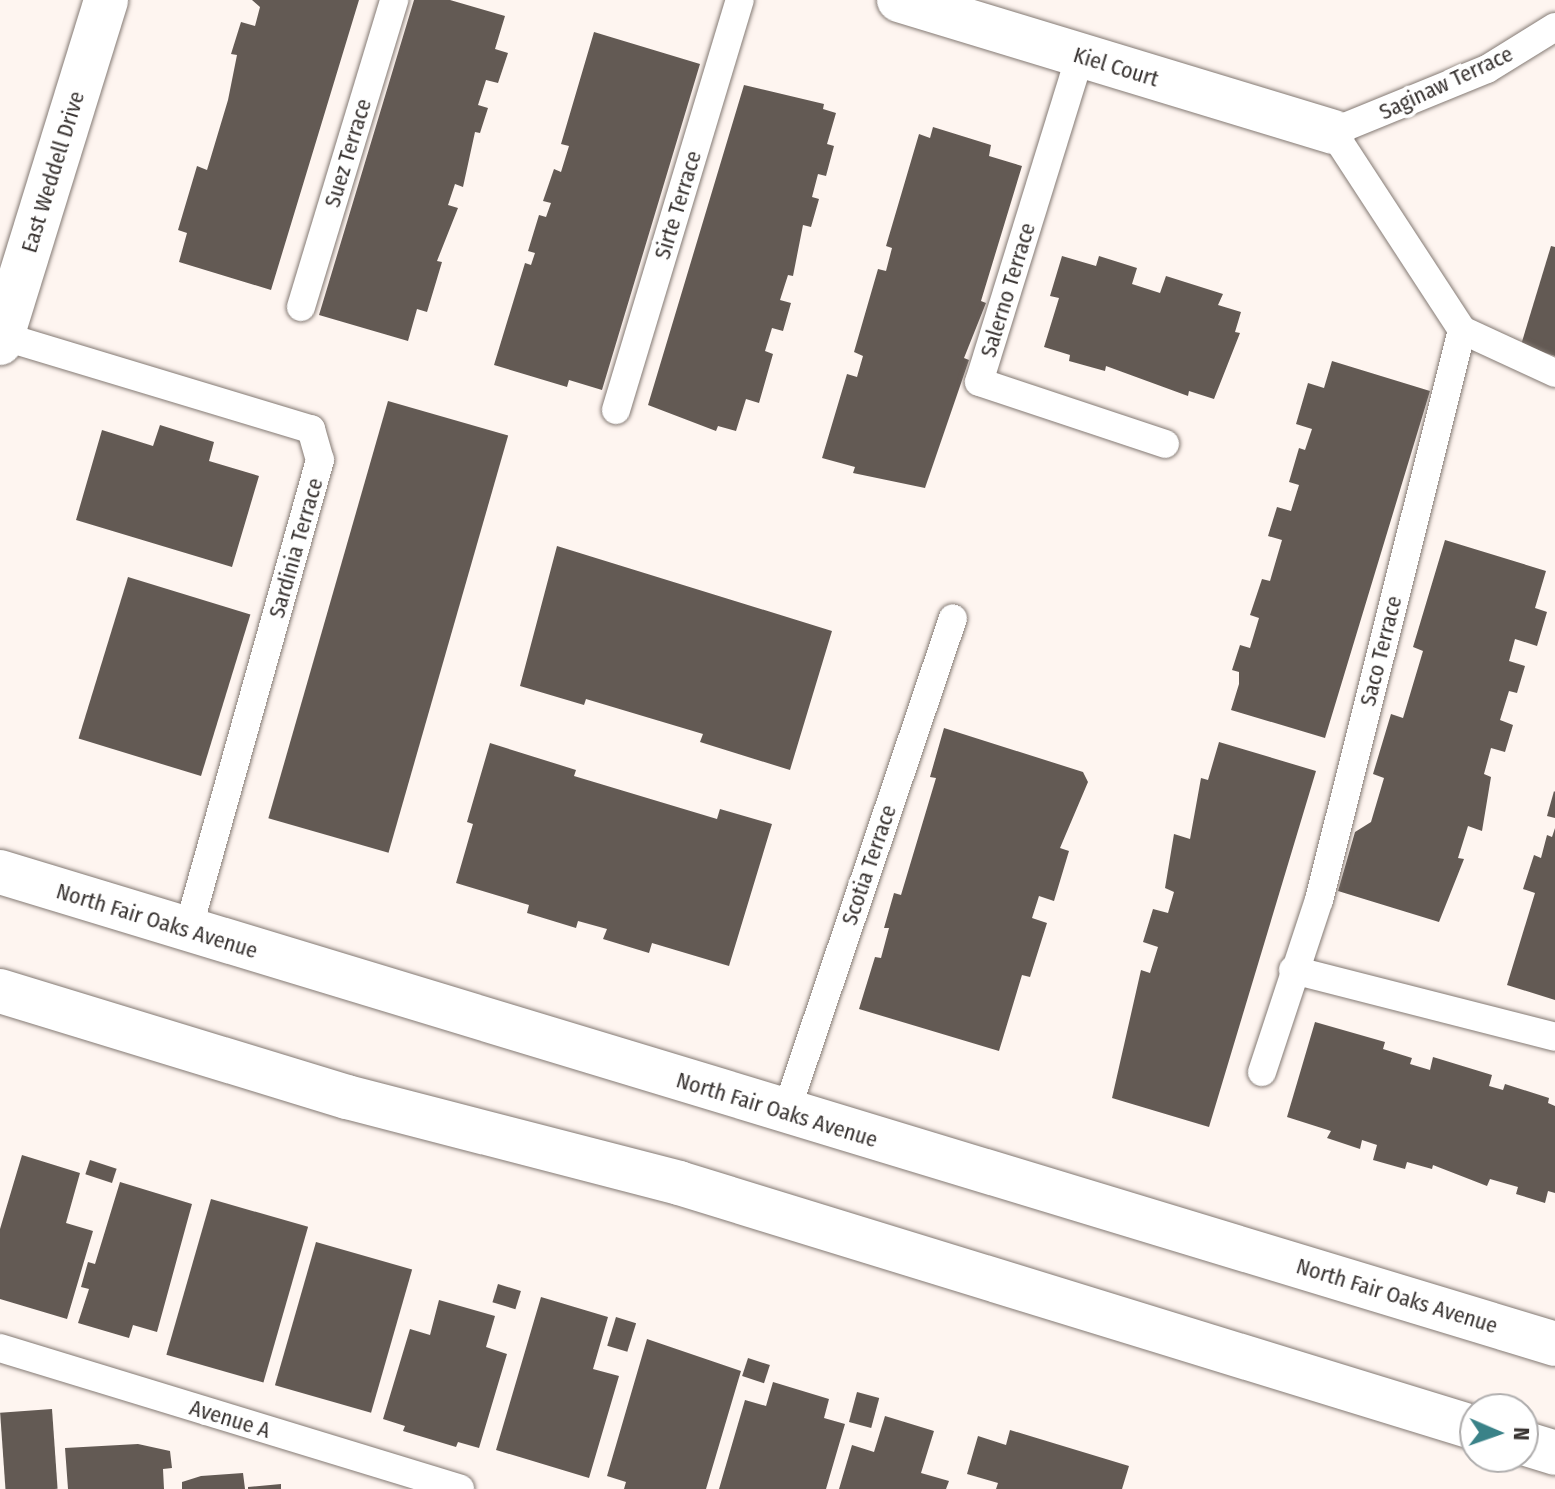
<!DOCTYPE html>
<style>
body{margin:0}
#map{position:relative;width:1555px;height:1489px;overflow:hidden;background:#fef5f0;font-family:"Fira Sans Condensed",sans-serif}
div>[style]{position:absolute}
.building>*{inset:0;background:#635a54;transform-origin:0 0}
.roads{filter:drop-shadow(0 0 2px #847a74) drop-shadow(0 0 2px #847a74)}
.service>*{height:28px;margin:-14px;padding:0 14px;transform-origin:14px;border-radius:14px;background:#fff}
.minor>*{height:44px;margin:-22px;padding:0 22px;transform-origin:22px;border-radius:22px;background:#fff}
.tertiary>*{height:44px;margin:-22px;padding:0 22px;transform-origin:22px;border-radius:22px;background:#fff}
.secondary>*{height:44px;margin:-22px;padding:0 22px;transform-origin:22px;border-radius:22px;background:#fff}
span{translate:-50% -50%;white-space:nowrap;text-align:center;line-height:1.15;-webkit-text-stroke:8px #fff;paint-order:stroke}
.street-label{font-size:22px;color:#383331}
.north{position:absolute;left:1459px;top:1393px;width:80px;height:80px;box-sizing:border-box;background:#fff;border:2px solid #afadad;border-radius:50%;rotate:92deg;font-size:22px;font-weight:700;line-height:32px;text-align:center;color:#383331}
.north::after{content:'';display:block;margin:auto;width:28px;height:36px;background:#3a8288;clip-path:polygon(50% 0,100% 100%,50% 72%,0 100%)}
</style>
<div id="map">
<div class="building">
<i style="clip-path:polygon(252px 0,359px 0,271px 290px,179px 262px,187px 233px,178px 230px,197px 166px,207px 170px,228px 100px,237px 55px,231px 54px,241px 22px,255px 26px,260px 7px)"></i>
<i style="clip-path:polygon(414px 0,450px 0,505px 16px,495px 49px,508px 53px,498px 83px,486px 80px,478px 105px,488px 108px,480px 133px,475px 132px,463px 187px,455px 184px,448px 205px,458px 208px,437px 261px,442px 262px,427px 312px,417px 309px,408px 341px,319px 315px)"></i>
<i style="clip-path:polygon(594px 32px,700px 64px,602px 390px,569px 380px,567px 387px,494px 365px,525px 263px,531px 265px,535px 253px,528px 251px,539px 215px,546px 217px,551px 203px,543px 201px,554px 169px,561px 172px,569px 146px,561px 144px)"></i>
<i style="clip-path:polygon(744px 85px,824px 104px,823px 109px,836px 113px,827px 144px,834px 146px,826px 176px,818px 174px,812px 197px,819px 199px,811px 227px,803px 225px,793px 276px,788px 275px,780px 300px,791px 303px,783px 331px,772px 328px,765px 351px,773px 354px,759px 403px,746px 399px,736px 431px,718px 426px,716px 431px,648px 405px)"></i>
<i style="clip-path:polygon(933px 127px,991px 145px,989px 156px,1022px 166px,981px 301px,986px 303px,964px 358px,969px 360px,925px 488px,853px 473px,855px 467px,822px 458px,847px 374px,857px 377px,863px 356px,854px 352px,878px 269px,886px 271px,892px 248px,886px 246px,919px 134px,930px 138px)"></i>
<i style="clip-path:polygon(1551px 246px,1555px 247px,1555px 356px,1521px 345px)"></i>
<i style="clip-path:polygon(1062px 256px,1096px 266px,1099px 256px,1137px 268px,1132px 284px,1160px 293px,1166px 276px,1223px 294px,1218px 305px,1241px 312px,1235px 332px,1240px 333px,1214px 399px,1189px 391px,1188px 396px,1106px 366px,1105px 371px,1069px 361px,1070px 355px,1044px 347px,1059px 298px,1050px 296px)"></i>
<i style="clip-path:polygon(1332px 361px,1430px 391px,1325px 738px,1231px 710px,1239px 684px,1239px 672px,1232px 670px,1240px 645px,1250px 648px,1259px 618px,1250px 615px,1262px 579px,1270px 581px,1282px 540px,1268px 536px,1277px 507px,1291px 511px,1299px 485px,1289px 482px,1299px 448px,1305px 450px,1312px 429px,1296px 424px,1308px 383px,1324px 388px)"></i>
<i style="left:388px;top:401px;width:125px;height:434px;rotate:16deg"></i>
<i style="clip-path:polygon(160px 425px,214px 442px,209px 461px,259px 476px,232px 567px,76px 520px,102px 430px,153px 446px)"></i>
<i style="clip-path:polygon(1445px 540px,1546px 571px,1535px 608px,1547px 612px,1537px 646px,1515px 639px,1509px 661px,1525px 666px,1517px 693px,1509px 691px,1500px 720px,1513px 725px,1505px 752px,1491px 748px,1484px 774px,1491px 777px,1482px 831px,1468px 826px,1458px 858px,1464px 859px,1439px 922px,1338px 891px,1355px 832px,1371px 822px,1384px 778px,1373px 774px,1391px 714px,1403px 718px,1423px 651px,1413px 647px)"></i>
<i style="clip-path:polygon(557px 546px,832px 631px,790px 770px,700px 742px,703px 734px,586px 699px,584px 705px,520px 686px)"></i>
<i style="left:128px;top:577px;width:128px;height:169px;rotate:17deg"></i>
<i style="clip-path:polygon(944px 728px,1083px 772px,1088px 782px,1060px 848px,1069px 851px,1054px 901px,1039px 896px,1032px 918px,1047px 923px,1030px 977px,1022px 975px,999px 1051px,859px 1009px,875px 957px,881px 958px,889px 928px,884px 928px,894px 893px,901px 895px,936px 778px,930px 777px)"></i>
<i style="clip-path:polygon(1219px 742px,1316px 771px,1209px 1127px,1112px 1098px,1141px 970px,1150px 973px,1158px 947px,1143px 942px,1153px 909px,1168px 913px,1174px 892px,1165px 888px,1174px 834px,1190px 839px,1201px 778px,1208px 780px)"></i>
<i style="clip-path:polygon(490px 743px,576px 770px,574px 776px,717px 819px,720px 809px,772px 824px,729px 966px,652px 943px,649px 953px,603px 939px,607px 929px,578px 921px,576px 928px,527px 913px,529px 905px,456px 883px,473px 824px,467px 822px)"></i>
<i style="clip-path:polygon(1554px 791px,1555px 792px,1555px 818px,1547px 816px)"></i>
<i style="clip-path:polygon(1555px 828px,1555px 1000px,1507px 985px,1535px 893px,1523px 889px,1534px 855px,1541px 858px,1547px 835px,1552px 837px)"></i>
<i style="clip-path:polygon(1315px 1022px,1385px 1042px,1383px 1049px,1412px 1058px,1410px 1064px,1430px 1070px,1433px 1057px,1492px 1075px,1489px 1086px,1503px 1090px,1505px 1084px,1549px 1098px,1548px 1103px,1555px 1106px,1555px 1193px,1548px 1191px,1545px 1203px,1516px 1194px,1518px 1187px,1490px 1179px,1487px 1186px,1433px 1165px,1432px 1169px,1407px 1162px,1405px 1169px,1373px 1160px,1377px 1145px,1362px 1140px,1360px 1149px,1327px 1138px,1331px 1131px,1287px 1117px)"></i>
<i style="clip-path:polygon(22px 1155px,80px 1173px,66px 1223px,93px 1231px,67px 1319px,0 1299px,0 1229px)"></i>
<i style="left:90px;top:1160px;width:28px;height:15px;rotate:18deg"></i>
<i style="clip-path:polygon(120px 1182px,192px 1204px,157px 1332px,133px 1325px,129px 1338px,78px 1323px,89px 1289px,81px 1287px,88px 1262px,95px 1264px)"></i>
<i style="left:211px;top:1199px;width:101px;height:162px;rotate:16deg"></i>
<i style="left:316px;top:1242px;width:100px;height:149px;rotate:16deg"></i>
<i style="left:498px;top:1284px;width:24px;height:19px;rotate:17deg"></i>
<i style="clip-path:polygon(541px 1297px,608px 1317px,593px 1369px,619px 1376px,589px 1478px,496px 1450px)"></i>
<i style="clip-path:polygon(439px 1300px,495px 1316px,486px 1347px,507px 1354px,479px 1448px,458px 1442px,456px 1447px,403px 1431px,405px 1426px,383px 1419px,410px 1329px,430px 1335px)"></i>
<i style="left:616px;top:1317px;width:21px;height:30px;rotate:17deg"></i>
<i style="clip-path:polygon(647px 1339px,741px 1371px,706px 1489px,624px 1489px,626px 1482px,607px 1476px)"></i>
<i style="left:748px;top:1358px;width:23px;height:19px;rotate:18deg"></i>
<i style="clip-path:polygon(773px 1382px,829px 1399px,824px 1418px,845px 1424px,826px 1489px,719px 1489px,745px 1400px,766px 1406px)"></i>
<i style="left:857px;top:1392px;width:23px;height:31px;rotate:15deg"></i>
<i style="left:52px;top:1409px;width:80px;height:52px;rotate:86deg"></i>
<i style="clip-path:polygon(885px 1416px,934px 1431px,921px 1473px,949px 1481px,946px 1489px,839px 1489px,852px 1445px,874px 1452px)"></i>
<i style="clip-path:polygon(1010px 1430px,1129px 1466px,1122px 1489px,996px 1489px,998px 1483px,967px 1474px,978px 1436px,1006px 1445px)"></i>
<i style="clip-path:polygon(138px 1444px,170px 1451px,172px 1468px,163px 1469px,164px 1489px,68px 1489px,65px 1448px)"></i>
<i style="clip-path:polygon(243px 1473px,245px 1489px,182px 1489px,182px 1482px,201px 1476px)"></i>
<i style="clip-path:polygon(281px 1484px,281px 1489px,248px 1489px,248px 1487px)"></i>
</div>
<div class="roads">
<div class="service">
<i style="left:1555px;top:27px;width:80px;rotate:148.3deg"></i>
<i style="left:1487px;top:69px;width:166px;rotate:157.8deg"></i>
<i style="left:1333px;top:132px;width:236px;rotate:56.9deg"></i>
<i style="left:1462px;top:330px;width:102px;rotate:24.8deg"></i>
<i style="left:1080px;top:56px;width:341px;rotate:107.2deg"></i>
<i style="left:979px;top:382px;width:196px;rotate:18.4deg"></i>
<i style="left:301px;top:307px;width:321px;rotate:-73.1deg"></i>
<i style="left:2px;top:336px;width:323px;rotate:16.8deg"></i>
<i style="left:311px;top:429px;width:32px;rotate:74deg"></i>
<i style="left:320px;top:460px;width:489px;rotate:105.7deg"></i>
<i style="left:616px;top:410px;width:428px;rotate:-73.2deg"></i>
<i style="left:1293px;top:970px;width:270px;rotate:14.3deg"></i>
<i style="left:1262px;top:1072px;width:181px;rotate:-71.7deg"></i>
<i style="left:1319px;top:900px;width:588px;rotate:-75.92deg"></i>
<i style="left:786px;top:1112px;width:521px;rotate:-71.32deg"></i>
<i style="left:0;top:1348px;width:481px;rotate:17deg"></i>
</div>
<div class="minor">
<i style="left:899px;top:0;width:454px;rotate:16.9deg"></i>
</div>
<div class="tertiary">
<i style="left:0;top:343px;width:359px;rotate:-72.8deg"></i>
</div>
<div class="secondary">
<i style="left:0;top:872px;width:1625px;rotate:16.88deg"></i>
<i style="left:0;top:991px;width:363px;rotate:17deg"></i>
<i style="left:347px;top:1097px;width:343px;rotate:14.5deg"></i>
<i style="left:679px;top:1183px;width:833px;rotate:17.11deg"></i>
<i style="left:1523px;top:1443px;width:34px;rotate:17deg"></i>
</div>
</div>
<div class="street-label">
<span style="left:1116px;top:67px;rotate:17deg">Kiel Court</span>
<span style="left:1446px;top:83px;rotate:-25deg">Saginaw Terrace</span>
<span style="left:348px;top:153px;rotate:-73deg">Suez Terrace</span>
<span style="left:53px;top:172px;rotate:-73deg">East Weddell Drive</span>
<span style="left:678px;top:205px;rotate:-73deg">Sirte Terrace</span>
<span style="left:1008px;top:290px;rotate:-73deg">Salerno Terrace</span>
<span style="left:296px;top:548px;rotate:-74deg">Sardinia Terrace</span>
<span style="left:1381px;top:651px;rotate:-76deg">Saco Terrace</span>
<span style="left:869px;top:865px;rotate:-71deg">Scotia Terrace</span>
<span style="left:157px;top:921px;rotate:17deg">North Fair Oaks Avenue</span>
<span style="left:777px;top:1110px;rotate:17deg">North Fair Oaks Avenue</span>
<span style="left:1397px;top:1296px;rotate:17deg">North Fair Oaks Avenue</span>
<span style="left:230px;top:1419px;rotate:17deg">Avenue A</span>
</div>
<div class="north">N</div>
</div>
